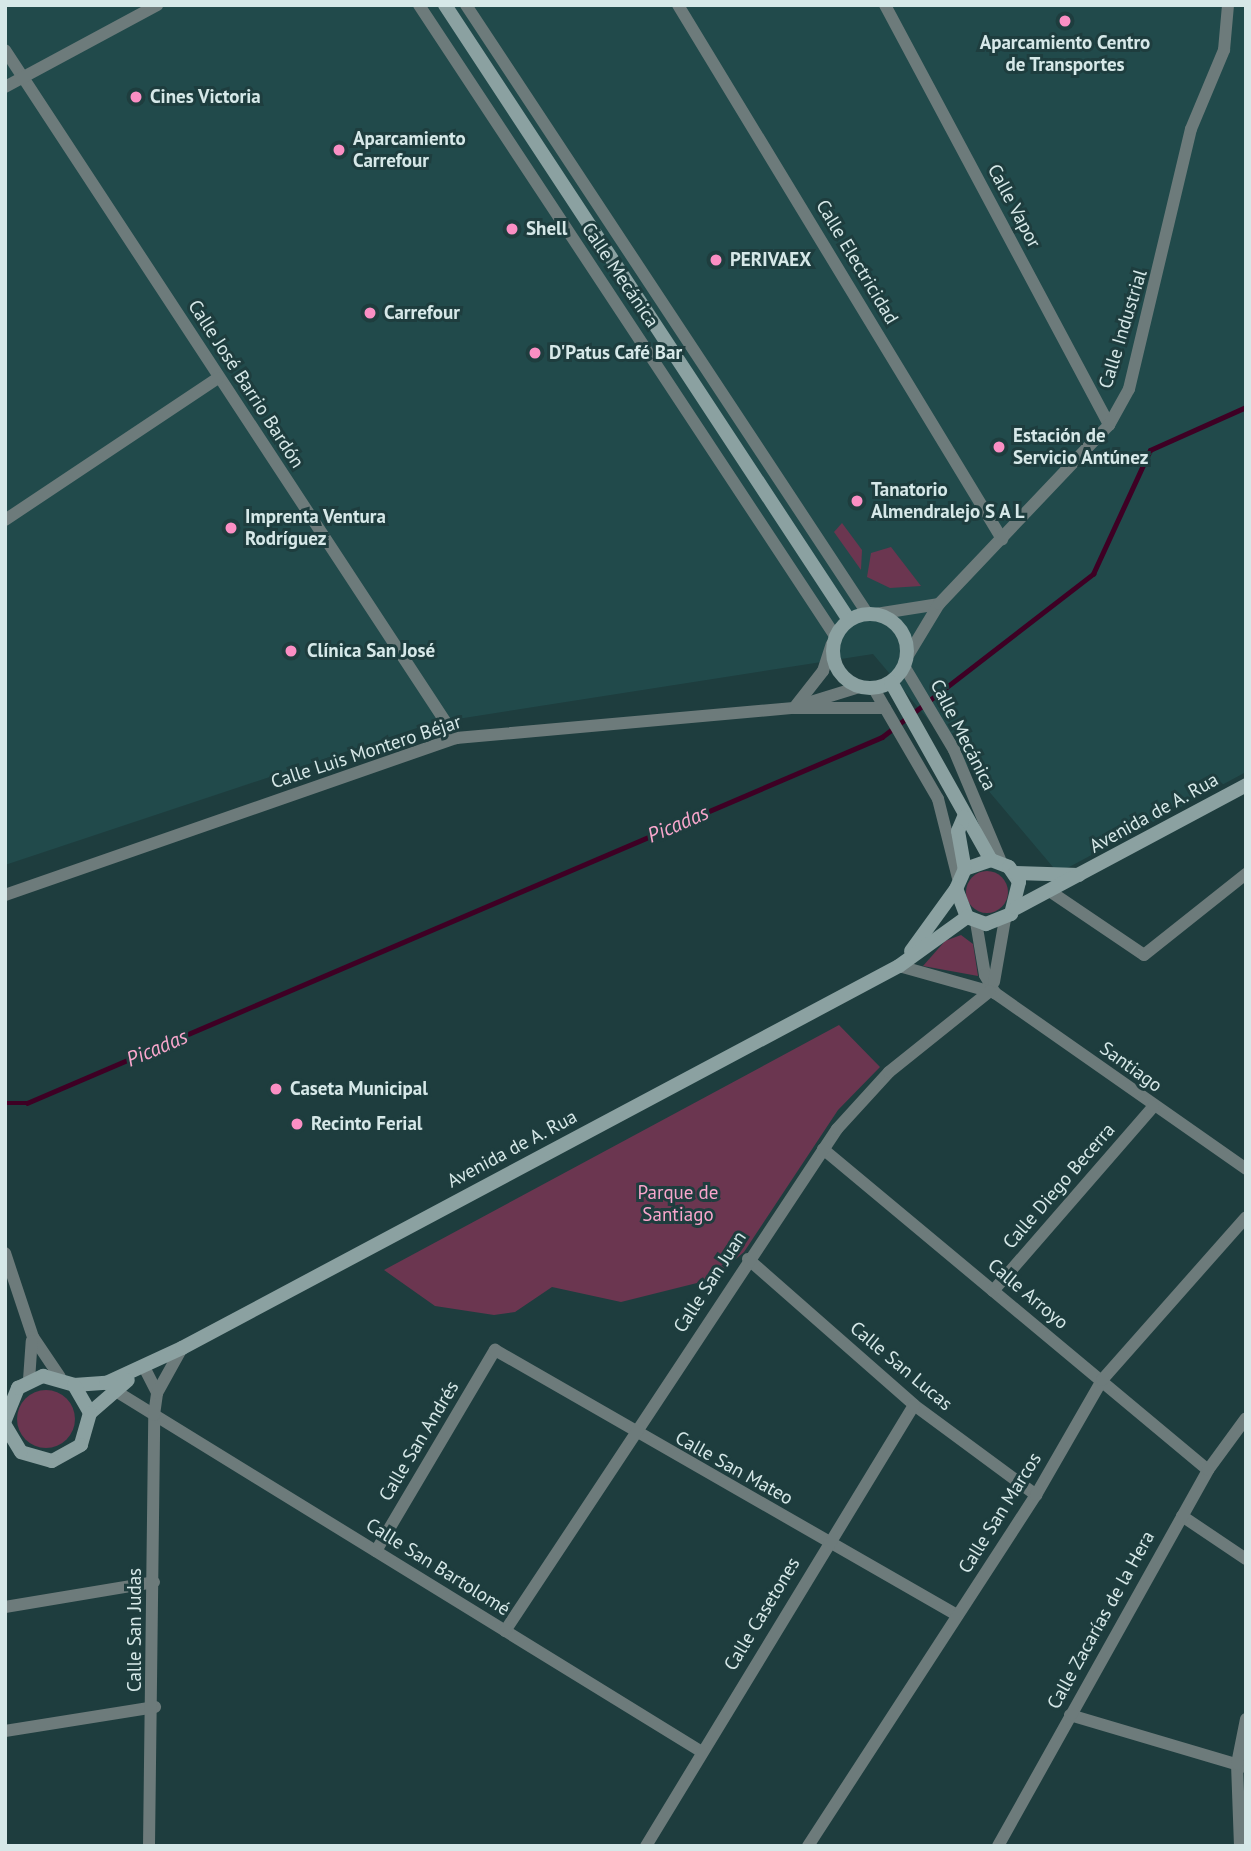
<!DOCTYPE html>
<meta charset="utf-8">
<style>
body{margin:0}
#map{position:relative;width:1251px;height:1851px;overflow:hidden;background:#1e3d3e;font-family:"PT Sans",sans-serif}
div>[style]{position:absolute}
.built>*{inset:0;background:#214a4b}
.green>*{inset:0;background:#6b3650}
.round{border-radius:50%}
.stream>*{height:4.5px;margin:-2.25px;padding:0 2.25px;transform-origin:2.25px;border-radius:2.25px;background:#3e0024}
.street>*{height:12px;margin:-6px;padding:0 6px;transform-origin:6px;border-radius:6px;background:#6d7b7b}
.secondary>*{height:14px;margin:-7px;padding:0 7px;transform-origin:7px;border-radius:7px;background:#8ba1a1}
.secondary>.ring{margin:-7px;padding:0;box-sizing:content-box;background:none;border:14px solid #8ba1a1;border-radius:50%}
.dots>*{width:19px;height:19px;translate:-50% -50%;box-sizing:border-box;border:4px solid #1e3d3e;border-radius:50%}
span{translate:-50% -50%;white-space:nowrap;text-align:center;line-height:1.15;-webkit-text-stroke:6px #1e3d3e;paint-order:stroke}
.poi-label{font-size:19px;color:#d6e8e8;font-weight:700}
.left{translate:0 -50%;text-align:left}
.street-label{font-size:19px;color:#d6e8e8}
.park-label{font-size:19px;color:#f8a6cc}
.water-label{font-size:21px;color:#f9a7cd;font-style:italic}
.frame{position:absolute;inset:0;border:7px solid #d6e8e8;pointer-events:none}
</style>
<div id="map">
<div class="built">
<i style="clip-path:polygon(5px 5px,1246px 5px,1246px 772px,1058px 873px,873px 654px,432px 723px,5px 865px)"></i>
</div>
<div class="green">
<i style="clip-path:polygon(842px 523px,862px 550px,861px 570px,834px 532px)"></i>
<i style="clip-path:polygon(891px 547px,921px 586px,890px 588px,867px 577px,871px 553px)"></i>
<i class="round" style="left:966px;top:871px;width:42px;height:42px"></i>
<i style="clip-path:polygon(961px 935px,973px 944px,978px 976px,923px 966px,945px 941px)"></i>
<i style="clip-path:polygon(839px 1025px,880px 1067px,838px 1110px,744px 1252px,713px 1279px,621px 1302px,552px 1287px,515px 1312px,494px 1315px,435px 1306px,384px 1270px)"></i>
<i class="round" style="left:17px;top:1390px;width:58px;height:58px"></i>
</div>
<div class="stream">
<i style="left:5px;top:1103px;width:22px"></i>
<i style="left:27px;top:1103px;width:930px;rotate:-23.17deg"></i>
<i style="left:882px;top:737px;width:267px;rotate:-37.7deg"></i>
<i style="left:1093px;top:574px;width:136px;rotate:-65.3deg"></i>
<i style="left:1150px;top:450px;width:105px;rotate:-24.1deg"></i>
</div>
<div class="street">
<i style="left:419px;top:5px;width:756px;rotate:56.6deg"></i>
<i style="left:466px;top:5px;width:728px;rotate:56.59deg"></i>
<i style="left:678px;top:5px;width:625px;rotate:58.75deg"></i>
<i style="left:885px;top:5px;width:476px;rotate:61.9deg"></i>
<i style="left:5px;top:50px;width:823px;rotate:56.75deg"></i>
<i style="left:5px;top:87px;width:173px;rotate:-28.3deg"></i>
<i style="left:5px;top:520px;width:256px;rotate:-33.7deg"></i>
<i style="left:876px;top:614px;width:64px;rotate:-9deg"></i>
<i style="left:907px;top:657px;width:62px;rotate:-58.9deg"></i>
<i style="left:939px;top:604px;width:247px;rotate:-46.5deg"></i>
<i style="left:1109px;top:425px;width:41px;rotate:-60.9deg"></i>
<i style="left:1129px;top:389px;width:267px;rotate:-76.6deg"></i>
<i style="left:1191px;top:129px;width:86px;rotate:-67.3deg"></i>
<i style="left:1224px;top:50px;width:45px;rotate:-84.9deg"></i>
<i style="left:904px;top:666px;width:98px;rotate:59.2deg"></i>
<i style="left:954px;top:750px;width:121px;rotate:67.2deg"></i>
<i style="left:874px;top:689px;width:127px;rotate:59.8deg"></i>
<i style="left:938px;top:799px;width:81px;rotate:75.8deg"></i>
<i style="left:801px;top:705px;width:61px;rotate:-17.2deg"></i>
<i style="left:794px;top:708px;width:47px;rotate:-51.9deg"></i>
<i style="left:823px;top:671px;width:28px;rotate:-72deg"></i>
<i style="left:1051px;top:892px;width:112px;rotate:34.1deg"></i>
<i style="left:1144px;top:955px;width:130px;rotate:-38.5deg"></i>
<i style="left:5px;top:895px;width:478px;rotate:-19.2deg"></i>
<i style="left:456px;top:738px;width:339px;rotate:-5.1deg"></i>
<i style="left:794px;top:708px;width:91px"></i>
<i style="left:976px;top:922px;width:54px;rotate:80.4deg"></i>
<i style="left:985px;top:975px;width:21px;rotate:61deg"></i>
<i style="left:995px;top:993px;width:307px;rotate:35deg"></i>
<i style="left:899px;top:966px;width:100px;rotate:15.7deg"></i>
<i style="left:994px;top:982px;width:64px;rotate:-80.1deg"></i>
<i style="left:823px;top:1149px;width:501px;rotate:39.82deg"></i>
<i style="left:5px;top:1253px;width:89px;rotate:71.6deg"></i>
<i style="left:33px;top:1337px;width:48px;rotate:56deg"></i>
<i style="left:748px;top:1259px;width:221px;rotate:41.3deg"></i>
<i style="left:914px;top:1405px;width:152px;rotate:36.4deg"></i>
<i style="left:993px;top:1291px;width:244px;rotate:-49deg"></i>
<i style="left:144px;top:1367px;width:29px;rotate:63deg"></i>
<i style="left:29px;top:1380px;width:39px;rotate:-86deg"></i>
<i style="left:114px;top:1390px;width:690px;rotate:31.62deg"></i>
<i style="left:1182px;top:1516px;width:77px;rotate:33.9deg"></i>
<i style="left:376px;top:1551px;width:234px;rotate:-59.4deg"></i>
<i style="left:495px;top:1350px;width:533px;rotate:29.84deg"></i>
<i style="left:5px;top:1607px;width:151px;rotate:-9.5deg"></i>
<i style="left:505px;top:1631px;width:602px;rotate:-56.52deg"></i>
<i style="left:837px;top:1129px;width:77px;rotate:-47.6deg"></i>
<i style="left:889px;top:1072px;width:129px;rotate:-38.7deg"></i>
<i style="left:1070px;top:1715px;width:184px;rotate:16.5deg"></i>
<i style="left:5px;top:1731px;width:152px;rotate:-9.1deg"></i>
<i style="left:149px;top:1846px;width:431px;rotate:-89.3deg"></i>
<i style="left:154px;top:1415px;width:22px;rotate:-82deg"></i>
<i style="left:157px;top:1393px;width:51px;rotate:-60.9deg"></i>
<i style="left:646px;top:1846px;width:516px;rotate:-58.71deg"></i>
<i style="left:808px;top:1846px;width:419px;rotate:-57deg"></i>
<i style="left:1036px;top:1495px;width:133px;rotate:-60.1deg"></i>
<i style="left:1102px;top:1380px;width:217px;rotate:-48.5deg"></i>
<i style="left:998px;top:1846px;width:431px;rotate:-60.8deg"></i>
<i style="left:1208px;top:1470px;width:64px;rotate:-53.8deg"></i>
<i style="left:1240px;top:1846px;width:82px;rotate:-92.1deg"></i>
<i style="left:1237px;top:1764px;width:46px;rotate:-78.7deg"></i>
</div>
<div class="secondary">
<i style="left:445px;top:5px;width:736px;rotate:56.7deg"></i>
<i class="ring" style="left:833px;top:614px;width:60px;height:60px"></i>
<i style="left:891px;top:682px;width:204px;rotate:60.7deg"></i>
<i style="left:991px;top:860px;width:19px;rotate:21deg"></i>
<i style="left:1009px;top:867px;width:18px;rotate:56deg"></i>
<i style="left:1019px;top:882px;width:33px;rotate:104deg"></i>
<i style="left:1011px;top:914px;width:27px;rotate:158deg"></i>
<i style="left:986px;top:924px;width:20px;rotate:-160deg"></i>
<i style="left:967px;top:917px;width:30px;rotate:-111deg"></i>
<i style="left:956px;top:889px;width:22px;rotate:-66deg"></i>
<i style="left:965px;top:869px;width:28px;rotate:-19deg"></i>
<i style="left:964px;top:817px;width:15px;rotate:113deg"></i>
<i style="left:958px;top:831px;width:39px;rotate:80deg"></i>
<i style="left:1015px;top:873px;width:64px;rotate:1.8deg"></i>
<i style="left:1016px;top:908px;width:261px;rotate:-28.1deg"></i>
<i style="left:911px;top:951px;width:77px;rotate:-54deg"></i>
<i style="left:74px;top:1385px;width:32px;rotate:-4deg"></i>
<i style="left:106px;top:1383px;width:84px;rotate:-24.7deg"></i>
<i style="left:182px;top:1348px;width:812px;rotate:-28.05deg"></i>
<i style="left:899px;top:966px;width:84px;rotate:-35.8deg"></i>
<i style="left:90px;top:1413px;width:50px;rotate:-41deg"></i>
<i style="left:5px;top:1420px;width:35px;rotate:-68deg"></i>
<i style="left:18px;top:1388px;width:28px;rotate:-26deg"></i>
<i style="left:43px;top:1376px;width:32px;rotate:16deg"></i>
<i style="left:74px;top:1385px;width:32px;rotate:60deg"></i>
<i style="left:90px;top:1413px;width:33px;rotate:106deg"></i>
<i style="left:81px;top:1445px;width:33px;rotate:151deg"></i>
<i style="left:52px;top:1461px;width:32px;rotate:-164deg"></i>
<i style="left:21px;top:1452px;width:31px;rotate:-121deg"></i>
</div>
<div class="dots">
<i style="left:1065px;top:21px;background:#fb8fc4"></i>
<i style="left:136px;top:97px;background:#fb8fc4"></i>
<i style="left:339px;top:150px;background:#fb8fc4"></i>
<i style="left:512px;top:229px;background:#fb8fc4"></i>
<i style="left:716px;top:260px;background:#fb8fc4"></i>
<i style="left:370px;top:313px;background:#fb8fc4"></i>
<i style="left:535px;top:353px;background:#fb8fc4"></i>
<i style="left:999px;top:447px;background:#fb8fc4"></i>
<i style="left:857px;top:501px;background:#fb8fc4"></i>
<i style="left:231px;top:528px;background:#fb8fc4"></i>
<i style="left:291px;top:651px;background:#fb8fc4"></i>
<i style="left:276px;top:1089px;background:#fb8fc4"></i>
<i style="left:297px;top:1124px;background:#fb8fc4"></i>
</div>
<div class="poi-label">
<span style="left:1065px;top:54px">Aparcamiento Centro<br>de Transportes</span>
<span class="left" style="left:150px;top:97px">Cines Victoria</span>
<span class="left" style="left:353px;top:150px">Aparcamiento<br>Carrefour</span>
<span class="left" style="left:526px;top:229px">Shell</span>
<span class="left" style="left:730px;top:260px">PERIVAEX</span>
<span class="left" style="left:384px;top:313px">Carrefour</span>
<span class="left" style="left:549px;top:353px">D'Patus Café Bar</span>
<span class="left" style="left:1013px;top:447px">Estación de<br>Servicio Antúnez</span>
<span class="left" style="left:871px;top:501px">Tanatorio<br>Almendralejo S A L</span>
<span class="left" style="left:245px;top:528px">Imprenta Ventura<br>Rodríguez</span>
<span class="left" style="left:307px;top:651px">Clínica San José</span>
<span class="left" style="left:290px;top:1089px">Caseta Municipal</span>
<span class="left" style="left:311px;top:1124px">Recinto Ferial</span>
</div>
<div class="street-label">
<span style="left:1014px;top:206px;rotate:62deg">Calle Vapor</span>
<span style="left:857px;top:262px;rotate:59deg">Calle Electricidad</span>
<span style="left:620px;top:275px;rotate:56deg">Calle Mecánica</span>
<span style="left:1123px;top:329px;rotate:-73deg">Calle Industrial</span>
<span style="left:246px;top:384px;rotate:57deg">Calle José Barrio Bardón</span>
<span style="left:963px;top:735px;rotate:63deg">Calle Mecánica</span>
<span style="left:366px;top:752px;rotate:-18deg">Calle Luis Montero Béjar</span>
<span style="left:1154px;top:813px;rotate:-29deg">Avenida de A. Rua</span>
<span style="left:1131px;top:1067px;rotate:36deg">Santiago</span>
<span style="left:512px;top:1149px;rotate:-28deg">Avenida de A. Rua</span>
<span style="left:1059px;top:1186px;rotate:-49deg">Calle Diego Becerra</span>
<span style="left:710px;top:1282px;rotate:-57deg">Calle San Juan</span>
<span style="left:1028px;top:1294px;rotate:40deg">Calle Arroyo</span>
<span style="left:901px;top:1366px;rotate:40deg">Calle San Lucas</span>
<span style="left:419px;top:1441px;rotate:-59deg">Calle San Andrés</span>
<span style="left:734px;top:1468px;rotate:29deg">Calle San Mateo</span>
<span style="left:1000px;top:1513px;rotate:-58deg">Calle San Marcos</span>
<span style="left:438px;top:1567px;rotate:32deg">Calle San Bartolomé</span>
<span style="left:762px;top:1614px;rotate:-59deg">Calle Casetones</span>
<span style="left:1101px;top:1620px;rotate:-61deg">Calle Zacarías de la Hera</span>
<span style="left:135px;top:1630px;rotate:-90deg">Calle San Judas</span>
</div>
<div class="park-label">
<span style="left:678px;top:1204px">Parque de<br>Santiago</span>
</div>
<div class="water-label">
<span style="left:678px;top:824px;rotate:-23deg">Picadas</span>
<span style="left:157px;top:1048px;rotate:-23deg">Picadas</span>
</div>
<div class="frame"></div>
</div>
